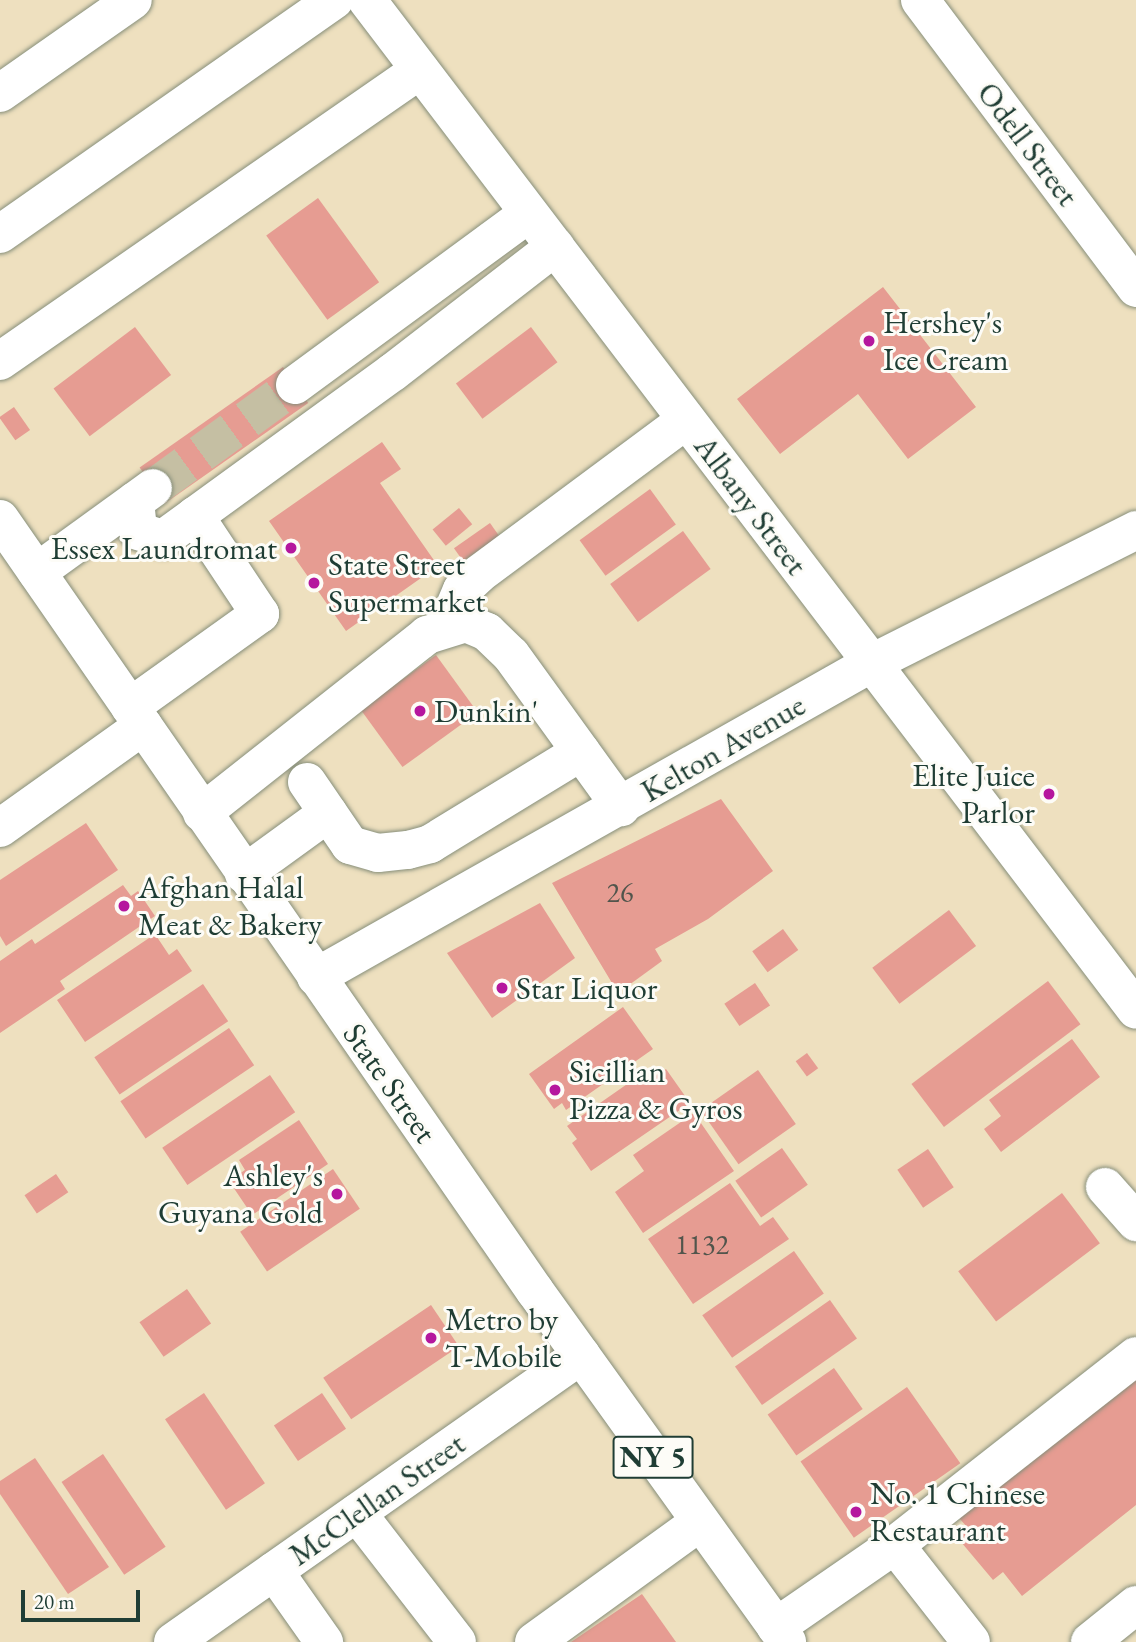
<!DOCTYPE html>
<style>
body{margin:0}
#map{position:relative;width:1136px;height:1642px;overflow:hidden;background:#eee0bf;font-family:"EB Garamond",serif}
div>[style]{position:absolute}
.building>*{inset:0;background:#e69c92;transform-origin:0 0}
.minor-tunnel>*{height:38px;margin-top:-19px;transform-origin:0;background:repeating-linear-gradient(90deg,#c5bfa3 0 38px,transparent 0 57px)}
.roads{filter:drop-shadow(0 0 2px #868e7a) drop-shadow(0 0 2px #868e7a)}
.minor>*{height:38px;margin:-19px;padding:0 19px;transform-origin:19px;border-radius:19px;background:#fff}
.major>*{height:38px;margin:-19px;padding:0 19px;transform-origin:19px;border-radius:19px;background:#fff}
.dots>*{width:19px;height:19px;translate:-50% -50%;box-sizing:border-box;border:4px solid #fdfcf7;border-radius:50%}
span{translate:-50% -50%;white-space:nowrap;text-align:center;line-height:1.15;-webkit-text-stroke:6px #fdfcf7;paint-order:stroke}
.number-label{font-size:28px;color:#51554c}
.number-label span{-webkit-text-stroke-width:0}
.shield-label span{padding:2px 5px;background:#fdfcf7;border:2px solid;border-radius:5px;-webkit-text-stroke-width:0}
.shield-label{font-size:30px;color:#1f3d34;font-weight:700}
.street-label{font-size:32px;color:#1f3d34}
.poi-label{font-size:32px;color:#1f3d34}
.left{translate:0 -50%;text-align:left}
.right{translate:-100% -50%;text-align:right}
.scale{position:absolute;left:21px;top:1590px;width:119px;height:32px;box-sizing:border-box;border:4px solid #1f3d34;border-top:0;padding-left:9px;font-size:21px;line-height:24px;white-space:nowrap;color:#1f3d34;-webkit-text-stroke:5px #fdfcf7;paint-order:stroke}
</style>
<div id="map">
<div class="building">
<i style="left:318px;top:198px;width:104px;height:64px;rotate:54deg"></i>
<i style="clip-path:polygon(883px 287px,976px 407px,908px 459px,858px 394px,780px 454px,737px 399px)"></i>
<i style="left:135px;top:327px;width:60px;height:102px;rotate:53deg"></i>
<i style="left:531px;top:327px;width:44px;height:94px;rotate:53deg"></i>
<i style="left:283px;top:367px;width:44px;height:175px;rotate:55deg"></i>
<i style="left:14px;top:407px;width:28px;height:18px;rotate:55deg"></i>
<i style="clip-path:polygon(382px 442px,401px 469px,380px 483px,438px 566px,346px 631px,269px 521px)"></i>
<i style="left:650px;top:489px;width:44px;height:87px;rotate:54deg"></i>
<i style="left:459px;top:508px;width:21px;height:34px;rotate:51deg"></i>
<i style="left:490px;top:523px;width:16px;height:44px;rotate:55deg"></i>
<i style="left:683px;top:531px;width:47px;height:90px;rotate:54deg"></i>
<i style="left:436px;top:655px;width:71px;height:93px;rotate:54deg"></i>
<i style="clip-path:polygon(721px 799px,773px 871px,708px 919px,655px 949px,662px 961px,618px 993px,552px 883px)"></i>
<i style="clip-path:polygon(86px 823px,118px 870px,6px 946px,0 936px,0 880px)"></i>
<i style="clip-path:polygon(123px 885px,131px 896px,138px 891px,155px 916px,60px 981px,65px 989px,0 1033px,0 961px,32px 939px,35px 944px)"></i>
<i style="clip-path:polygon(540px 903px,575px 958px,492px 1018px,447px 953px)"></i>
<i style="left:949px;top:910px;width:45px;height:96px;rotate:53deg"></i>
<i style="left:783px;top:929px;width:26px;height:38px;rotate:54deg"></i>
<i style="clip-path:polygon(155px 934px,169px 955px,177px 949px,192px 971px,85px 1042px,57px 1000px)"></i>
<i style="left:1048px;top:981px;width:54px;height:171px;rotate:53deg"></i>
<i style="left:755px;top:983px;width:27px;height:37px;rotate:56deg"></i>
<i style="left:203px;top:984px;width:45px;height:131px;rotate:56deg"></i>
<i style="clip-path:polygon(623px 1007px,653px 1049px,566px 1110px,562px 1103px,554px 1109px,529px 1074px)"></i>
<i style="left:229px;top:1028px;width:45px;height:131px;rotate:56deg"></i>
<i style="clip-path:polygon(1072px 1039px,1100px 1077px,1001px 1152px,984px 1129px,1001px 1116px,989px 1100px)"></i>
<i style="left:807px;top:1053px;width:19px;height:14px;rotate:54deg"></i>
<i style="clip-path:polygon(666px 1069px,690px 1103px,591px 1171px,572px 1143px,577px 1139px,567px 1126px,643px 1073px,648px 1081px)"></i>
<i style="left:758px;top:1070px;width:66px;height:70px;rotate:55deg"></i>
<i style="left:270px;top:1075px;width:45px;height:130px;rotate:56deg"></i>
<i style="clip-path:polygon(694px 1113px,734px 1171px,643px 1233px,615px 1192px,644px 1171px,633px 1155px)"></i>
<i style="clip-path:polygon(299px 1120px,328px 1164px,252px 1215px,229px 1181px,245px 1170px,239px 1160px)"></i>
<i style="left:782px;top:1148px;width:45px;height:57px;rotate:55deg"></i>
<i style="left:928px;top:1149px;width:46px;height:37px;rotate:56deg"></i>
<i style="left:333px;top:1169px;width:48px;height:112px;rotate:56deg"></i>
<i style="left:56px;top:1174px;width:22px;height:38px;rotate:56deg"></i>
<i style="clip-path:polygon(730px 1183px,760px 1226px,773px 1217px,789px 1239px,693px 1304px,648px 1239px)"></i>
<i style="left:1062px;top:1193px;width:63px;height:130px;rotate:53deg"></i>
<i style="left:794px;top:1251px;width:52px;height:112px;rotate:55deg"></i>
<i style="left:187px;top:1289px;width:42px;height:58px;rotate:55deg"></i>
<i style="left:830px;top:1300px;width:47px;height:116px;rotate:55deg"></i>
<i style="left:431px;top:1305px;width:50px;height:130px;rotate:56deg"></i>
<i style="left:834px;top:1368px;width:50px;height:81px;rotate:55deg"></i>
<i style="clip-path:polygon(1136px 1379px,1136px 1505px,1022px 1596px,1003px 1572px,993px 1580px,956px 1536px,967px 1527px,952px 1510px)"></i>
<i style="left:907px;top:1387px;width:93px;height:130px;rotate:55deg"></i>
<i style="left:204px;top:1393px;width:109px;height:47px;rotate:56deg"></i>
<i style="left:322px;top:1393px;width:43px;height:58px;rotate:56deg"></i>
<i style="left:103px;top:1454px;width:112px;height:50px;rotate:56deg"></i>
<i style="clip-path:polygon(35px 1458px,109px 1567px,68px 1594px,0 1494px,0 1481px)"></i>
<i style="clip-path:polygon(642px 1594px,676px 1642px,571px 1642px)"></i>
</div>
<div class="minor-tunnel">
<i style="left:155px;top:487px;width:173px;rotate:-36.1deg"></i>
</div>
<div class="roads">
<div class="minor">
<i style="left:367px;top:0;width:1269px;rotate:52.71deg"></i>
<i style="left:920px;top:0;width:360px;rotate:53.1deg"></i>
<i style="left:0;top:93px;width:162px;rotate:-35deg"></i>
<i style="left:0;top:234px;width:408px;rotate:-35deg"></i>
<i style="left:0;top:361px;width:511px;rotate:-34.72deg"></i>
<i style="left:295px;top:385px;width:290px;rotate:-36.3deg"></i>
<i style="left:135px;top:501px;width:30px;rotate:84deg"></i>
<i style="left:138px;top:531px;width:26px;rotate:18deg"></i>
<i style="left:163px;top:539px;width:284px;rotate:-36deg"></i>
<i style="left:393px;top:372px;width:205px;rotate:-37.7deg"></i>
<i style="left:37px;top:572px;width:143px;rotate:-35.9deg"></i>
<i style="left:447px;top:625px;width:38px;rotate:-67deg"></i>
<i style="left:462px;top:590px;width:23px;rotate:-43deg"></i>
<i style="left:479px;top:574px;width:258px;rotate:-36.6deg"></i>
<i style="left:130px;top:707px;width:160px;rotate:-35.6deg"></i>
<i style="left:260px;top:614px;width:118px;rotate:-123.6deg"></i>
<i style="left:307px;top:782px;width:76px;rotate:55.7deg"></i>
<i style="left:350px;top:845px;width:29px;rotate:16deg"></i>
<i style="left:378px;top:853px;width:30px;rotate:-6deg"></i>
<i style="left:408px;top:850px;width:23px;rotate:-15deg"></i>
<i style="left:430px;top:844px;width:177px;rotate:-31.4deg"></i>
<i style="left:202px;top:813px;width:287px;rotate:-38.3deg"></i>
<i style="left:427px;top:635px;width:41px;rotate:-17.1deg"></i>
<i style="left:466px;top:623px;width:23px;rotate:23deg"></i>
<i style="left:487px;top:632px;width:33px;rotate:44deg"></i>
<i style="left:511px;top:655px;width:188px;rotate:54.1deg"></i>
<i style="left:0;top:828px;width:176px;rotate:-35.5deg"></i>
<i style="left:244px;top:874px;width:104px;rotate:-36deg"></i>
<i style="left:316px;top:977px;width:639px;rotate:-29.46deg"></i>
<i style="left:872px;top:663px;width:296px;rotate:-26.7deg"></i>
<i style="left:1105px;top:1187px;width:47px;rotate:48.5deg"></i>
<i style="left:357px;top:1513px;width:163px;rotate:52.2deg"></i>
<i style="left:895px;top:1545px;width:306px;rotate:-38.1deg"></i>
<i style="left:274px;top:1571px;width:87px;rotate:54.8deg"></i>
<i style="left:776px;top:1627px;width:145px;rotate:-34.6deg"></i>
<i style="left:895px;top:1545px;width:123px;rotate:51.9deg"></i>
<i style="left:173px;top:1642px;width:499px;rotate:-35.1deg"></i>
<i style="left:534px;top:1642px;width:205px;rotate:-35.9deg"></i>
<i style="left:1090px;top:1642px;width:59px;rotate:-38.8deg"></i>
</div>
<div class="major">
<i style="left:0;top:519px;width:939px;rotate:55.28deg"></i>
<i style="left:535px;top:1291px;width:432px;rotate:54.3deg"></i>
</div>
</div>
<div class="dots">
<i style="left:869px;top:341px;background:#b5179e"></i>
<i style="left:291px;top:548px;background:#b5179e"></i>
<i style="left:314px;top:583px;background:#b5179e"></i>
<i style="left:420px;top:711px;background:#b5179e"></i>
<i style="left:1049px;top:794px;background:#b5179e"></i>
<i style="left:124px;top:906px;background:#b5179e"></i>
<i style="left:502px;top:988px;background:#b5179e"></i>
<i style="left:555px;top:1090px;background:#b5179e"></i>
<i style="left:337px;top:1194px;background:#b5179e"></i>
<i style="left:431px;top:1338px;background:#b5179e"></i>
<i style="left:856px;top:1512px;background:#b5179e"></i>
</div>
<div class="number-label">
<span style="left:620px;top:892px">26</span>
<span style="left:702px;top:1244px">1132</span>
</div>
<div class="shield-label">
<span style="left:653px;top:1457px">NY 5</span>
</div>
<div class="street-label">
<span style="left:1028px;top:144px;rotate:53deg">Odell Street</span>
<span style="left:751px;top:505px;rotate:53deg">Albany Street</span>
<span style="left:723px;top:748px;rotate:-30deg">Kelton Avenue</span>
<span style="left:390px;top:1083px;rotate:55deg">State Street</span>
<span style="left:377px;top:1499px;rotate:-35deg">McClellan Street</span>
</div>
<div class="poi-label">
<span class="left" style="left:883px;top:341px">Hershey's<br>Ice Cream</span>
<span class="right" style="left:277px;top:548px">Essex Laundromat</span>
<span class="left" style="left:328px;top:583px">State Street<br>Supermarket</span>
<span class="left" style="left:434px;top:711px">Dunkin'</span>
<span class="right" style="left:1035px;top:794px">Elite Juice<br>Parlor</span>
<span class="left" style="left:138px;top:906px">Afghan Halal<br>Meat &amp; Bakery</span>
<span class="left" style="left:516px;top:988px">Star Liquor</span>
<span class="left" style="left:569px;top:1090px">Sicillian<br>Pizza &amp; Gyros</span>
<span class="right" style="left:323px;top:1194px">Ashley's<br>Guyana Gold</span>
<span class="left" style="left:445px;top:1338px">Metro by<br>T-Mobile</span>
<span class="left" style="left:870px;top:1512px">No. 1 Chinese<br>Restaurant</span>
</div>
<div class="scale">20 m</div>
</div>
